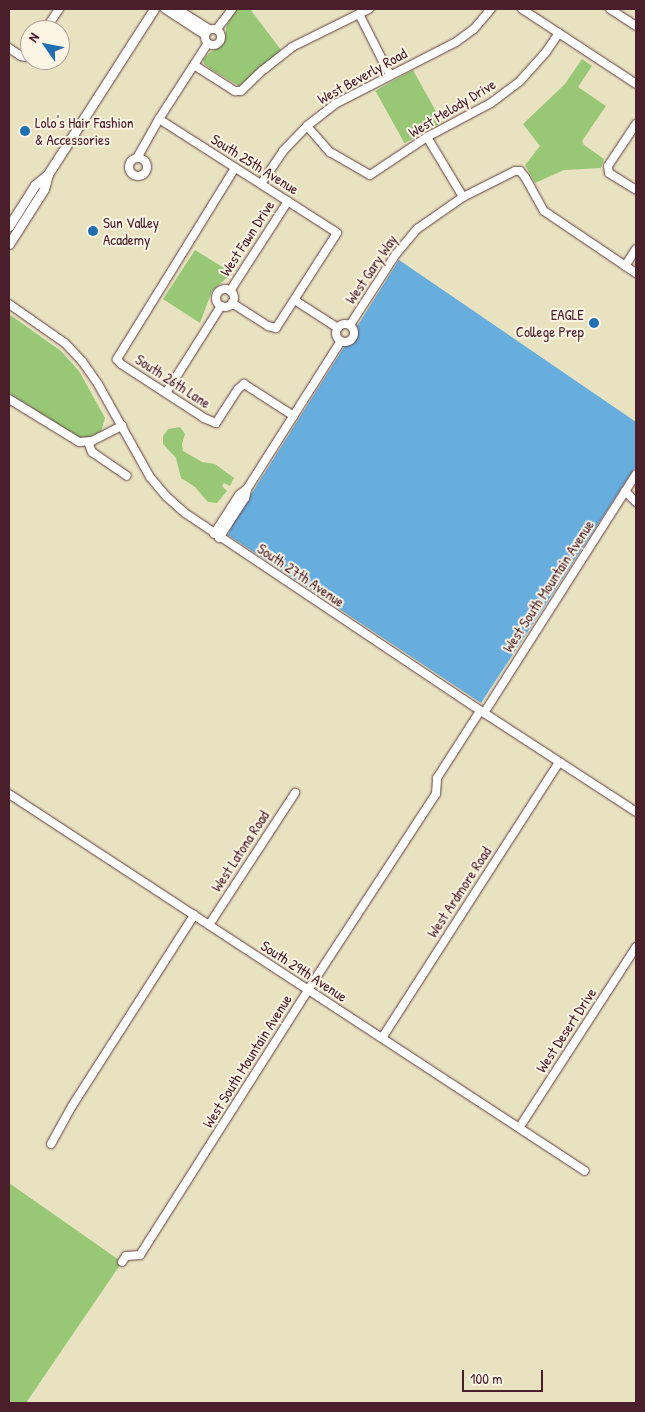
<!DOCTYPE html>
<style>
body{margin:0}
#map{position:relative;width:645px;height:1412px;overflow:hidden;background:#e9e2c0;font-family:"Patrick Hand",sans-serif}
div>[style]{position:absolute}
.green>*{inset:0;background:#98c876;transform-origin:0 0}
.water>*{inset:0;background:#67addd}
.roads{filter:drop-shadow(0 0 1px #623c41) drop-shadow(0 0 1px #623c41)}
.minor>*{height:8px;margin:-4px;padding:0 4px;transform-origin:4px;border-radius:4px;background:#fff}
.minor>.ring{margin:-4px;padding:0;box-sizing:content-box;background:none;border:8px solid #fff;border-radius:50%}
.major>*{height:9px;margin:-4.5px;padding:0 4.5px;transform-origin:4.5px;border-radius:4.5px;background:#fff}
.dots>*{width:14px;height:14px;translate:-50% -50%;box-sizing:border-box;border:2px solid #fcf5e5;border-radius:50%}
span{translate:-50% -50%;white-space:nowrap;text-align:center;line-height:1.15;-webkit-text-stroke:4px #fcf5e5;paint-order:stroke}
.street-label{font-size:15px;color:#4a1f2b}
.poi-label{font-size:15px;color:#4a1f2b}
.left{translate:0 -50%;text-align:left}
.right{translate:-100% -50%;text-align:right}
.frame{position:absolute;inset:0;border:10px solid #4a1f2b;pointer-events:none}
.north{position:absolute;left:20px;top:20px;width:50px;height:50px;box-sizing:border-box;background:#fcf5e5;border:1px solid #b59f9b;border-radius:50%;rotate:303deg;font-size:14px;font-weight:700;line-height:20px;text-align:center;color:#4a1f2b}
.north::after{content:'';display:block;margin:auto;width:18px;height:22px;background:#1f6fb2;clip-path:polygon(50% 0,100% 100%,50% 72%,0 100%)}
.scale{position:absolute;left:462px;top:1370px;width:81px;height:22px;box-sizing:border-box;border:2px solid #4a1f2b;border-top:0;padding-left:6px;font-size:15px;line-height:18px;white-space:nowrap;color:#4a1f2b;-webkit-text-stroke:4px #fcf5e5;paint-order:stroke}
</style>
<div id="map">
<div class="green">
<i style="clip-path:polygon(237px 9px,250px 9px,281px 50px,239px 86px,212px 70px,204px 64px,203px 60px,209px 53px,223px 44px,227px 24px)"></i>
<i style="clip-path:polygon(582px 59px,592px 66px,578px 87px,606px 106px,582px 141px,584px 145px,604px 159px,601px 168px,564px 170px,535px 183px,525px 165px,540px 146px,523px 124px,565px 84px)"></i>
<i style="left:413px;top:70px;width:60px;height:43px;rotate:61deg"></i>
<i style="clip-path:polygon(195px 250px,232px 273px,212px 291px,200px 323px,163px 299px)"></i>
<i style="clip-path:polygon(9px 314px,61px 351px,79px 371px,105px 418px,101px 432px,86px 438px,77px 437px,9px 393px)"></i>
<i style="clip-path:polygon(180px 427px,185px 434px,182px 444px,183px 451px,202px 462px,215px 464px,234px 478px,230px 486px,224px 483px,222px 486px,227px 491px,217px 503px,208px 502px,195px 487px,181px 478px,176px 458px,163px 444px,163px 436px,168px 429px)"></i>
<i style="clip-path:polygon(9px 1183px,122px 1262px,26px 1403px,9px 1403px)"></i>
</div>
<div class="water">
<i style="clip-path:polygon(399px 260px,636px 422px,636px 466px,481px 703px,228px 535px,233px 523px)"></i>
</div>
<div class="roads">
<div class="minor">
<i style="left:165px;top:9px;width:48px;rotate:33deg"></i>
<i style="left:177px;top:9px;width:38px;rotate:32deg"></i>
<i style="left:522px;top:9px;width:136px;rotate:33.3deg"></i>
<i style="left:610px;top:9px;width:31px;rotate:33deg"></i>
<i style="left:359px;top:14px;width:68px;rotate:63.1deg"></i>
<i class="ring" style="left:205px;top:29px;width:8px;height:8px"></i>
<i style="left:217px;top:29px;width:25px;rotate:-53deg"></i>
<i style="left:45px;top:30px;width:25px;rotate:-56deg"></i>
<i style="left:9px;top:48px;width:14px;rotate:34deg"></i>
<i style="left:21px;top:56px;width:5px;rotate:11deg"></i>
<i style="left:26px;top:57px;width:6px;rotate:-51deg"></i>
<i style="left:194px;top:65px;width:49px;rotate:32.4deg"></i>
<i style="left:235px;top:91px;width:6px"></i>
<i style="left:241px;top:91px;width:30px;rotate:-44deg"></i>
<i style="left:263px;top:70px;width:37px;rotate:-38deg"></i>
<i style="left:292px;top:47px;width:86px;rotate:-26.3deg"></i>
<i style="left:159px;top:119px;width:211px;rotate:32.6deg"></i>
<i style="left:337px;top:233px;width:113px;rotate:122.7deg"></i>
<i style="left:276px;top:328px;width:8px;rotate:-166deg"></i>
<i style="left:268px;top:326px;width:43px;rotate:-147.4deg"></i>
<i style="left:636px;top:124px;width:50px;rotate:123.7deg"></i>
<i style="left:608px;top:166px;width:7px;rotate:82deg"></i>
<i style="left:609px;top:173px;width:32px;rotate:32deg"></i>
<i style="left:307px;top:126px;width:35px;rotate:49deg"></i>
<i style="left:330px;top:152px;width:46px;rotate:29.9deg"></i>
<i style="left:370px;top:175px;width:69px;rotate:-33.7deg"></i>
<i style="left:427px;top:137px;width:72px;rotate:-28deg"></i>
<i style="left:491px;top:103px;width:36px;rotate:-37deg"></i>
<i style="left:520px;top:81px;width:39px;rotate:-48deg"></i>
<i style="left:546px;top:52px;width:23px;rotate:-56deg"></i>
<i style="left:427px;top:137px;width:70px;rotate:59deg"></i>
<i style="left:137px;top:158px;width:45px;rotate:-60.6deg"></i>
<i style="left:159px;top:119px;width:90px;rotate:-57.2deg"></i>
<i class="ring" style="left:129px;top:158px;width:10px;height:10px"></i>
<i style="left:235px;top:168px;width:225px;rotate:121.7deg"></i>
<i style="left:117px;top:359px;width:6px;rotate:51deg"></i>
<i style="left:121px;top:364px;width:99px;rotate:33deg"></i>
<i style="left:204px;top:418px;width:13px;rotate:23deg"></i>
<i style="left:216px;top:423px;width:40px;rotate:-57.1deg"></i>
<i style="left:238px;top:389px;width:8px;rotate:-40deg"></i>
<i style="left:244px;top:384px;width:59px;rotate:32.6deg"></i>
<i style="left:261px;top:184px;width:40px;rotate:-56deg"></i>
<i style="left:283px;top:151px;width:35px;rotate:-46deg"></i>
<i style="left:307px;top:126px;width:36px;rotate:-38deg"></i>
<i style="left:335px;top:104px;width:136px;rotate:-27.1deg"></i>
<i style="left:456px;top:42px;width:22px;rotate:-36deg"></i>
<i style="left:474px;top:29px;width:26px;rotate:-50deg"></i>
<i style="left:625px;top:266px;width:20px;rotate:-57deg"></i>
<i class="ring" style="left:216px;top:289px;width:10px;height:10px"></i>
<i style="left:230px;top:291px;width:107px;rotate:-57.2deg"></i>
<i style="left:296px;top:301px;width:50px;rotate:32.7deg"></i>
<i style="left:9px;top:304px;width:68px;rotate:34.9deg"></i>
<i style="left:65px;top:343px;width:25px;rotate:47deg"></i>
<i style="left:82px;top:361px;width:28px;rotate:55deg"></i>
<i style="left:98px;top:384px;width:107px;rotate:60.8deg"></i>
<i style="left:150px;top:477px;width:25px;rotate:50deg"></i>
<i style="left:166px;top:496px;width:25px;rotate:42deg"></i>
<i style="left:185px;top:513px;width:345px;rotate:33.8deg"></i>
<i style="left:472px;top:705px;width:196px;rotate:33.1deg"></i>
<i class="ring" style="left:336px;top:324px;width:10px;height:10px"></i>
<i style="left:350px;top:325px;width:85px;rotate:-57.1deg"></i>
<i style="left:396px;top:254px;width:33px;rotate:-50deg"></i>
<i style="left:417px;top:229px;width:56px;rotate:-34.8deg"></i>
<i style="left:463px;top:197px;width:58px;rotate:-26.6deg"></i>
<i style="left:515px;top:171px;width:5px"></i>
<i style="left:520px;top:171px;width:8px;rotate:50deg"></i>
<i style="left:525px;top:177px;width:39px;rotate:61deg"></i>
<i style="left:544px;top:211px;width:111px;rotate:34deg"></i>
<i style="left:166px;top:393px;width:103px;rotate:-57.7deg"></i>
<i style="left:9px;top:399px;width:82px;rotate:31.6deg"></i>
<i style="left:79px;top:442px;width:13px;rotate:-4deg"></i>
<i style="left:92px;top:441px;width:34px;rotate:-27deg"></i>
<i style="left:88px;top:442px;width:11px;rotate:68deg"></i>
<i style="left:92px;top:452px;width:42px;rotate:34.4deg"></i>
<i style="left:625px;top:491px;width:16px;rotate:45deg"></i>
<i style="left:214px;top:534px;width:46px;rotate:-57.3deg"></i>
<i style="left:239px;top:495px;width:10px;rotate:-37deg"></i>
<i style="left:219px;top:538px;width:48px;rotate:-57deg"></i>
<i style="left:245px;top:498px;width:9px;rotate:-77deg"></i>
<i style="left:247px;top:489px;width:175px;rotate:-57.6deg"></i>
<i style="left:484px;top:713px;width:283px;rotate:-57.5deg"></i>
<i style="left:9px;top:794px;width:688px;rotate:33.21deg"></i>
<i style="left:209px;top:925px;width:158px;rotate:-56.9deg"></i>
<i style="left:382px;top:1038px;width:328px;rotate:-57.3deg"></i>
<i style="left:519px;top:1128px;width:216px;rotate:-57.1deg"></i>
<i style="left:51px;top:1144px;width:43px;rotate:-61.1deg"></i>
<i style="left:72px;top:1106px;width:227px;rotate:-57.4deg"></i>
<i style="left:122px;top:1262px;width:7px;rotate:-56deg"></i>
<i style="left:126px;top:1256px;width:14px;rotate:-4deg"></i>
<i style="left:140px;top:1255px;width:314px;rotate:-57.6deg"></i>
<i style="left:308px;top:990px;width:234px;rotate:-56.9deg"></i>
<i style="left:436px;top:794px;width:16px;rotate:-86deg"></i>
<i style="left:437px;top:778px;width:80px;rotate:-57.3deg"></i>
</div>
<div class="major">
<i style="left:9px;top:226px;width:49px;rotate:-57.6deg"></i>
<i style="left:35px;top:185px;width:17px;rotate:-40deg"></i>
<i style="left:48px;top:174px;width:196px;rotate:-57.3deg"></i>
<i style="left:9px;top:244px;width:65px;rotate:-57.5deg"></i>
<i style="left:44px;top:189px;width:16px;rotate:-75deg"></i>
</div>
</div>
<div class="dots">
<i style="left:25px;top:131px;background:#1f6fb2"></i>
<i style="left:93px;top:231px;background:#1f6fb2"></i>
<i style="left:594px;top:323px;background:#1f6fb2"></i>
</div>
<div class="street-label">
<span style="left:362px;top:76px;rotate:-29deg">West Beverly Road</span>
<span style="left:452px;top:108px;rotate:-31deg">West Melody Drive</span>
<span style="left:255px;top:164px;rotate:32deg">South 25th Avenue</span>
<span style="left:247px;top:238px;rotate:-57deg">West Fawn Drive</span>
<span style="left:371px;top:269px;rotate:-56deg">West Gary Way</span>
<span style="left:173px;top:381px;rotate:33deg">South 26th Lane</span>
<span style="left:301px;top:575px;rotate:34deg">South 27th Avenue</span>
<span style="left:548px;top:586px;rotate:-57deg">West South Mountain Avenue</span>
<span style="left:240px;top:851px;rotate:-57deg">West Latona Road</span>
<span style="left:459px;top:892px;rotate:-57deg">West Ardmore Road</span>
<span style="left:304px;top:971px;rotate:33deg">South 29th Avenue</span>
<span style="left:566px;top:1030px;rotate:-57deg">West Desert Drive</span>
<span style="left:247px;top:1061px;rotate:-58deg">West South Mountain Avenue</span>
</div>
<div class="poi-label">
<span class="left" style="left:35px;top:131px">Lolo's Hair Fashion<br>&amp; Accessories</span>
<span class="left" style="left:103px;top:231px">Sun Valley<br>Academy</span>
<span class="right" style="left:584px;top:323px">EAGLE<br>College Prep</span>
</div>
<div class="frame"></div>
<div class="north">N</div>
<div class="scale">100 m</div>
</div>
